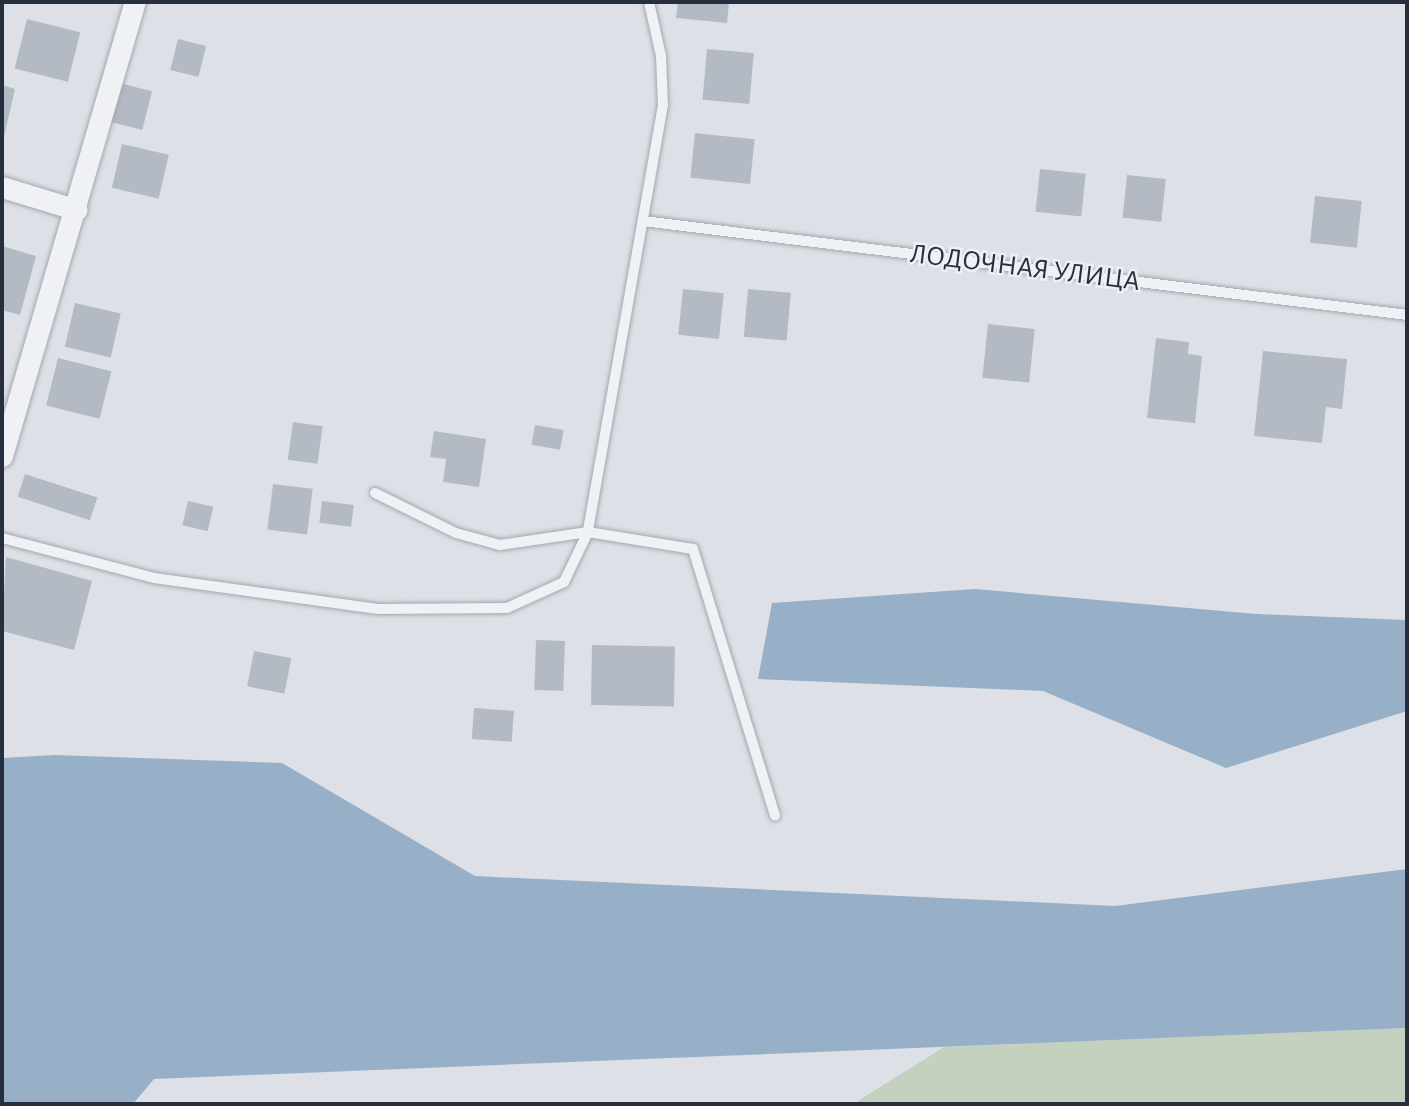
<!DOCTYPE html>
<meta charset="utf-8">
<style>
body{margin:0}
#map{position:relative;width:1409px;height:1106px;overflow:hidden;background:#dde1e7;font-family:"Alegreya Sans",sans-serif}
div>[style]{position:absolute}
.green>*{inset:0;background:#c3d1be}
.water>*{inset:0;background:#97b0c7}
.building>*{inset:0;background:#b4bac3;transform-origin:0 0}
.roads{filter:drop-shadow(0 0 2px #a2a8b1) drop-shadow(0 0 2px #a2a8b1)}
.lane>*{height:10px;margin:-5px;padding:0 5px;transform-origin:5px;border-radius:5px;background:#eff1f5}
.street>*{height:21px;margin:-10.5px;padding:0 10.5px;transform-origin:10.5px;border-radius:10.5px;background:#eff1f5}
span{translate:-50% -50%;white-space:nowrap;text-align:center;line-height:1.15;-webkit-text-stroke:5px #ecf0f4;paint-order:stroke}
.street-label{font-size:28px;color:#262f3d}
.frame{position:absolute;inset:0;border:4px solid #262f3d;pointer-events:none}
</style>
<div id="map">
<div class="green">
<i style="clip-path:polygon(1407px 1028px,1407px 1104px,853px 1104px,944px 1047px)"></i>
</div>
<div class="water">
<i style="clip-path:polygon(975px 589px,1256px 614px,1407px 620px,1407px 711px,1226px 768px,1043px 691px,758px 679px,772px 603px)"></i>
<i style="clip-path:polygon(55px 755px,282px 763px,475px 876px,1115px 906px,1407px 869px,1407px 1028px,154px 1079px,133px 1104px,2px 1104px,2px 758px)"></i>
</div>
<div class="building">
<i style="clip-path:polygon(678px 2px,729px 2px,727px 23px,676px 18px)"></i>
<i style="left:27px;top:19px;width:55px;height:51px;rotate:14deg"></i>
<i style="left:178px;top:39px;width:29px;height:32px;rotate:14deg"></i>
<i style="left:707px;top:49px;width:47px;height:51px;rotate:5deg"></i>
<i style="left:119px;top:83px;width:34px;height:40px;rotate:14deg"></i>
<i style="clip-path:polygon(2px 85px,15px 89px,3px 141px,2px 140px)"></i>
<i style="left:695px;top:133px;width:60px;height:45px;rotate:6deg"></i>
<i style="left:122px;top:144px;width:48px;height:45px;rotate:13deg"></i>
<i style="left:1040px;top:169px;width:46px;height:43px;rotate:6deg"></i>
<i style="left:1127px;top:175px;width:39px;height:43px;rotate:6deg"></i>
<i style="left:1315px;top:196px;width:47px;height:47px;rotate:6deg"></i>
<i style="clip-path:polygon(2px 246px,36px 256px,20px 315px,2px 310px)"></i>
<i style="left:683px;top:289px;width:41px;height:46px;rotate:6deg"></i>
<i style="left:748px;top:289px;width:43px;height:48px;rotate:5deg"></i>
<i style="left:75px;top:303px;width:47px;height:45px;rotate:13deg"></i>
<i style="left:988px;top:324px;width:47px;height:54px;rotate:6deg"></i>
<i style="clip-path:polygon(1156px 338px,1189px 342px,1188px 354px,1202px 356px,1195px 423px,1147px 418px)"></i>
<i style="clip-path:polygon(1263px 351px,1347px 359px,1342px 409px,1326px 407px,1322px 443px,1254px 436px)"></i>
<i style="left:58px;top:358px;width:55px;height:49px;rotate:14deg"></i>
<i style="left:293px;top:422px;width:30px;height:38px;rotate:8deg"></i>
<i style="left:535px;top:425px;width:29px;height:20px;rotate:10deg"></i>
<i style="clip-path:polygon(434px 431px,486px 439px,479px 487px,443px 482px,446px 459px,430px 457px)"></i>
<i style="left:25px;top:474px;width:76px;height:24px;rotate:18deg"></i>
<i style="left:273px;top:484px;width:40px;height:46px;rotate:7deg"></i>
<i style="left:188px;top:501px;width:26px;height:25px;rotate:13deg"></i>
<i style="left:322px;top:501px;width:32px;height:22px;rotate:7deg"></i>
<i style="clip-path:polygon(6px 557px,92px 581px,74px 650px,2px 631px)"></i>
<i style="left:536px;top:640px;width:29px;height:50px;rotate:2deg"></i>
<i style="left:592px;top:645px;width:83px;height:60px;rotate:1deg"></i>
<i style="left:254px;top:651px;width:38px;height:36px;rotate:11deg"></i>
<i style="left:474px;top:708px;width:40px;height:31px;rotate:4deg"></i>
</div>
<div class="roads">
<div class="lane">
<i style="left:649px;top:2px;width:55px;rotate:77.5deg"></i>
<i style="left:661px;top:56px;width:49px;rotate:87.7deg"></i>
<i style="left:663px;top:105px;width:434px;rotate:100deg"></i>
<i style="left:588px;top:532px;width:106px;rotate:9.2deg"></i>
<i style="left:693px;top:549px;width:279px;rotate:72.9deg"></i>
<i style="left:643px;top:221px;width:770px;rotate:7.01deg"></i>
<i style="left:375px;top:493px;width:90px;rotate:26.3deg"></i>
<i style="left:456px;top:533px;width:46px;rotate:15.3deg"></i>
<i style="left:500px;top:545px;width:89px;rotate:-8.4deg"></i>
<i style="left:2px;top:538px;width:157px;rotate:14.7deg"></i>
<i style="left:154px;top:578px;width:226px;rotate:7.9deg"></i>
<i style="left:378px;top:609px;width:129px;rotate:-0.4deg"></i>
<i style="left:507px;top:608px;width:63px;rotate:-24.5deg"></i>
<i style="left:564px;top:582px;width:55px;rotate:-64.4deg"></i>
</div>
<div class="street">
<i style="left:2px;top:187px;width:78px;rotate:17deg"></i>
<i style="left:2px;top:456px;width:473px;rotate:-73.7deg"></i>
</div>
</div>
<div class="street-label">
<span style="left:1025px;top:268px;rotate:7deg">ЛОДОЧНАЯ УЛИЦА</span>
</div>
<div class="frame"></div>
</div>
